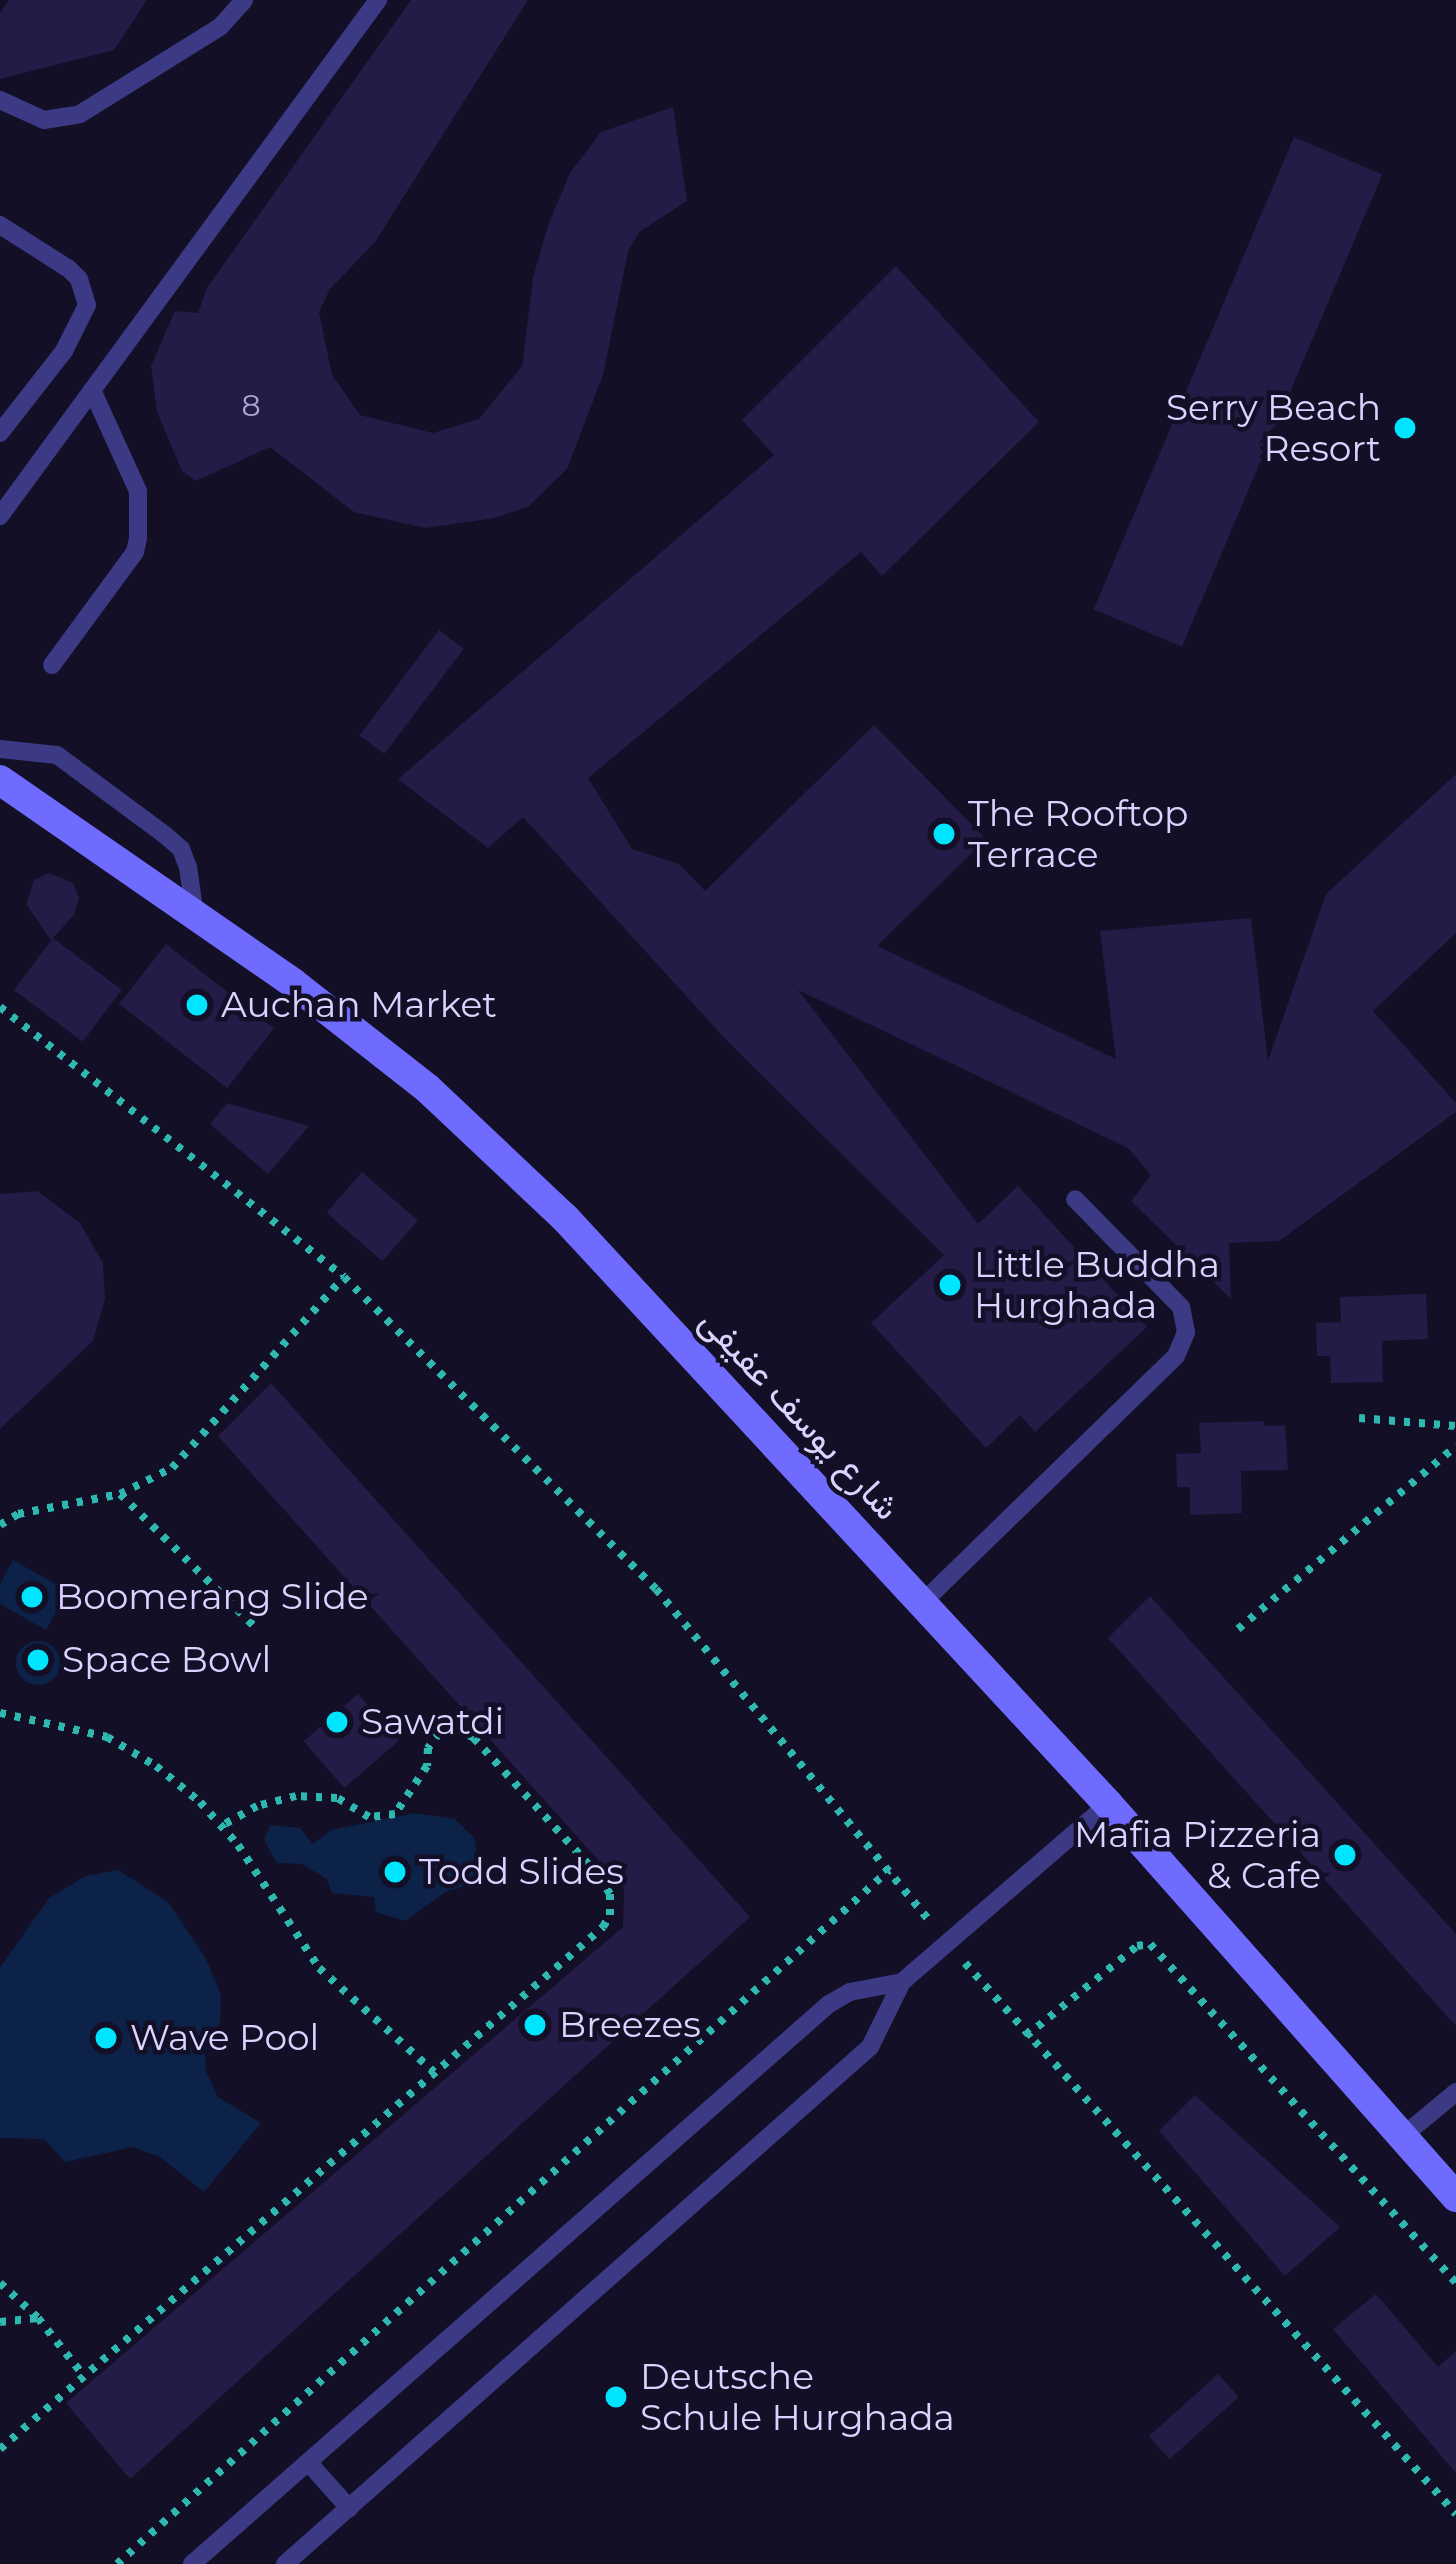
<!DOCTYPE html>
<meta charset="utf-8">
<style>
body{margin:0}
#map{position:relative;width:1456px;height:2564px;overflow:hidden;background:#130f26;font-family:Montserrat,Vazirmatn,sans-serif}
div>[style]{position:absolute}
.water>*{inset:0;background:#0c2248}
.round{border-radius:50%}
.building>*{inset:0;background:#241b47;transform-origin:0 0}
.path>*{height:8px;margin-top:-4px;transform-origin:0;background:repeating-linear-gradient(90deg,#2fb8b0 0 6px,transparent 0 15px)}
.lane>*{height:18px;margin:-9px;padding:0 9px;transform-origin:9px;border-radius:9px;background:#3d3a85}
.secondary>*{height:30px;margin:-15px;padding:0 15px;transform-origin:15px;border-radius:15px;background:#6f6bff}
.dots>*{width:33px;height:33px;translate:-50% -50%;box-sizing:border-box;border:6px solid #130f26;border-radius:50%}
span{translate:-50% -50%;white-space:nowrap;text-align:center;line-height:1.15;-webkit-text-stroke:9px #130f26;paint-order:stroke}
.number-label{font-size:30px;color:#aca6d1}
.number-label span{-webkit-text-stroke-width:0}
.poi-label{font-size:36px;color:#d9d4ff}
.right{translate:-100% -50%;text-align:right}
.left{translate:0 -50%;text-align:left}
.street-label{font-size:36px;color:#d9d4ff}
</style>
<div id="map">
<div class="water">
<i style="clip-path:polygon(13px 1560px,68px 1591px,46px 1630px,0 1604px,0 1584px)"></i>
<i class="round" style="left:16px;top:1641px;width:44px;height:44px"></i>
<i style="clip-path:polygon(415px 1813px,455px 1819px,474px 1838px,479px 1865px,468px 1885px,447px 1891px,405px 1921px,376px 1912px,374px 1897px,332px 1893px,327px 1879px,302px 1864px,277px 1863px,264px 1840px,270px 1825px,300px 1828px,313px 1844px,331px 1830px)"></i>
<i style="clip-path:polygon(118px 1870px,168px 1902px,206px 1959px,221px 1995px,220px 2023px,205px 2053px,206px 2072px,218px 2097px,261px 2123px,204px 2192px,160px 2157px,133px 2147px,65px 2162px,44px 2139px,0 2138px,0 1968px,49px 1898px,86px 1876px)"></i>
</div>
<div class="building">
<i style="clip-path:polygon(9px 0,147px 0,114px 50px,0 79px,0 13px)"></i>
<i style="clip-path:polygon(411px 0,528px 0,375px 242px,330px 289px,319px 312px,332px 375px,360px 415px,433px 433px,479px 419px,522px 366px,533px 278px,548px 225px,570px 173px,601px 132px,673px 107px,687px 201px,639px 232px,628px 252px,603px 375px,567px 469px,529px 506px,495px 518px,425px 528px,354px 512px,270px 447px,196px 481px,182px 471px,157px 412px,151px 366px,175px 311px,198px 313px,207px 288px)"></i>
<i style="left:1294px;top:137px;width:96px;height:513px;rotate:23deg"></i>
<i style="clip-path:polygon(896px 266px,1039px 422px,882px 576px,861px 552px,588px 778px,632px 849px,679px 864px,705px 891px,874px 725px,986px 839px,877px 946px,1116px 1059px,1100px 931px,1251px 918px,1268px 1061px,1326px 894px,1456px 774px,1456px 933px,1373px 1011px,1456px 1103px,1456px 1112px,1279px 1241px,1229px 1243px,1231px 1299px,1131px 1201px,1151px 1175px,1128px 1148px,798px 990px,978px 1224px,1018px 1186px,1147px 1327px,1035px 1432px,1020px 1415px,986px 1448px,871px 1323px,944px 1255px,730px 1044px,523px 817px,488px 848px,398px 779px,774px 455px,742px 420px)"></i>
<i style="left:439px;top:630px;width:31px;height:132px;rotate:37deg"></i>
<i style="clip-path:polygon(49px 873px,73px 883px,79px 898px,74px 915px,51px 940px,26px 904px,34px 880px)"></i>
<i style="left:53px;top:938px;width:86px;height:65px;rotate:37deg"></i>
<i style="left:166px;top:944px;width:137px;height:76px;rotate:38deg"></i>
<i style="clip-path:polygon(227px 1103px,309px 1126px,268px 1174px,210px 1124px)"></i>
<i style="left:362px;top:1172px;width:74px;height:54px;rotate:41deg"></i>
<i style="clip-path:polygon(37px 1191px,80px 1223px,103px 1263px,105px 1299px,93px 1341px,0 1429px,0 1194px)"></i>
<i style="clip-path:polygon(1426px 1294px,1428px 1339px,1382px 1341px,1383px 1382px,1331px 1383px,1330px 1356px,1317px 1356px,1316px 1323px,1341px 1322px,1340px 1297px)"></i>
<i style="clip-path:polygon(271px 1383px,750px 1917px,130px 2479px,66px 2403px,623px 1927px,624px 1889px,218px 1436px)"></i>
<i style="clip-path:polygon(1264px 1421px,1264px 1426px,1285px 1425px,1288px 1470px,1241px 1471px,1242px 1513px,1190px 1515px,1190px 1487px,1177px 1487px,1176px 1454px,1201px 1453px,1199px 1423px)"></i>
<i style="clip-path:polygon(1150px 1596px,1456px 1934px,1456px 2026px,1108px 1638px)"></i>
<i style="left:358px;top:1694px;width:62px;height:72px;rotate:49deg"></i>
<i style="clip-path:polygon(1195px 2095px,1340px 2227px,1285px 2276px,1159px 2131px)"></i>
<i style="clip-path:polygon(1376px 2294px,1438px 2367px,1456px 2351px,1456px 2473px,1333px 2329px)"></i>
<i style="left:1218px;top:2374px;width:31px;height:93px;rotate:48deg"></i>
</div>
<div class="path">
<i style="left:0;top:1007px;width:437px;rotate:38.1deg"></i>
<i style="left:344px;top:1277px;width:441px;rotate:45deg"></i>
<i style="left:656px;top:1589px;width:434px;rotate:50.5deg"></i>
<i style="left:1359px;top:1418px;width:97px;rotate:4.7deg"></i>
<i style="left:120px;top:1494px;width:194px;rotate:44.6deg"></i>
<i style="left:0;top:1525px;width:21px;rotate:-31deg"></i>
<i style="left:18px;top:1514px;width:104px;rotate:-11.1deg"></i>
<i style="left:120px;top:1494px;width:58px;rotate:-26.6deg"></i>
<i style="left:172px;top:1468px;width:257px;rotate:-48deg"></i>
<i style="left:1238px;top:1629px;width:285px;rotate:-40deg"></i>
<i style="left:0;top:1713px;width:110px;rotate:12.6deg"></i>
<i style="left:107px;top:1737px;width:57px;rotate:30.6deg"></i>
<i style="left:156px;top:1766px;width:57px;rotate:39.3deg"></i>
<i style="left:200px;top:1802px;width:57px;rotate:48.5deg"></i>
<i style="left:238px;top:1845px;width:147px;rotate:56.6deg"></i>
<i style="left:319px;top:1968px;width:155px;rotate:42.1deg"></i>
<i style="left:965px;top:1963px;width:738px;rotate:48.3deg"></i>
<i style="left:1026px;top:2036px;width:143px;rotate:-39deg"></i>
<i style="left:1137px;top:1946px;width:13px;rotate:-9deg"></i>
<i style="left:1150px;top:1944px;width:457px;rotate:47.9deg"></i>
<i style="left:0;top:2283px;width:52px;rotate:42.6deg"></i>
<i style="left:38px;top:2318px;width:74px;rotate:51.6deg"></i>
<i style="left:0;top:2322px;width:38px;rotate:-6deg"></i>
<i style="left:0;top:2449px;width:798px;rotate:-40.88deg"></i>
<i style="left:603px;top:1927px;width:14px;rotate:-60deg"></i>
<i style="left:610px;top:1915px;width:21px;rotate:-90deg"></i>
<i style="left:610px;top:1894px;width:21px;rotate:-121deg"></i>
<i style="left:599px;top:1876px;width:186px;rotate:-132.2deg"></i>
<i style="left:474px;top:1738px;width:19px;rotate:-152deg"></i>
<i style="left:457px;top:1729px;width:18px;rotate:167deg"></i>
<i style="left:439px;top:1733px;width:19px;rotate:126deg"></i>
<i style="left:428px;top:1748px;width:18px;rotate:93deg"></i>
<i style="left:427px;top:1766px;width:58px;rotate:123.7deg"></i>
<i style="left:395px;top:1814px;width:26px;rotate:173deg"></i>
<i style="left:369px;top:1817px;width:37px;rotate:-149deg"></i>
<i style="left:337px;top:1798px;width:41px;rotate:-177.2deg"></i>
<i style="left:296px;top:1796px;width:40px;rotate:165.6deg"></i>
<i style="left:257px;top:1806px;width:41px;rotate:150.9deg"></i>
<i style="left:117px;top:2564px;width:1038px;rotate:-41.95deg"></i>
</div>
<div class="lane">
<i style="left:0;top:100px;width:48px;rotate:24.4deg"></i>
<i style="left:44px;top:120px;width:36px;rotate:-9deg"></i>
<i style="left:80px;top:114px;width:165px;rotate:-31.9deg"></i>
<i style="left:220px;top:27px;width:36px;rotate:-48deg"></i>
<i style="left:0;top:225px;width:82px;rotate:32.5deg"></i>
<i style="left:69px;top:269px;width:14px;rotate:45deg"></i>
<i style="left:79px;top:279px;width:27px;rotate:73deg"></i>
<i style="left:87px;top:305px;width:51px;rotate:116.6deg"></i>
<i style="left:64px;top:351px;width:104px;rotate:128deg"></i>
<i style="left:0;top:516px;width:640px;rotate:-53.78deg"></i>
<i style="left:52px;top:665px;width:140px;rotate:-53.7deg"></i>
<i style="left:135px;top:552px;width:14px;rotate:-78deg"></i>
<i style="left:138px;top:538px;width:47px;rotate:-90deg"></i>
<i style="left:138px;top:491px;width:111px;rotate:-114.5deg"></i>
<i style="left:0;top:749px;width:57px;rotate:6deg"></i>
<i style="left:57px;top:755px;width:134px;rotate:36.5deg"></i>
<i style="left:165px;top:835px;width:21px;rotate:41deg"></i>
<i style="left:181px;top:849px;width:19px;rotate:69deg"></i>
<i style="left:188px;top:867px;width:49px;rotate:81.7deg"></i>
<i style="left:922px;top:1603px;width:354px;rotate:-44.2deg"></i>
<i style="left:1176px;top:1356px;width:26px;rotate:-67deg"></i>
<i style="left:1186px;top:1332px;width:25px;rotate:-101deg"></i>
<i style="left:1181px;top:1307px;width:151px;rotate:-134.5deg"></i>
<i style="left:1403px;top:2136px;width:69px;rotate:-39.7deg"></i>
<i style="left:308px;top:2462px;width:62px;rotate:48.3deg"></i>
<i style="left:192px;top:2564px;width:848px;rotate:-41.32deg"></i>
<i style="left:829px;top:2004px;width:24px;rotate:-30deg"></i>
<i style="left:850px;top:1992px;width:53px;rotate:-10.9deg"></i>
<i style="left:285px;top:2564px;width:781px;rotate:-41.47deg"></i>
<i style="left:870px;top:2047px;width:72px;rotate:-63.8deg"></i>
<i style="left:902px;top:1982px;width:272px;rotate:-40.8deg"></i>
</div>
<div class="secondary">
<i style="left:0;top:780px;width:356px;rotate:34.7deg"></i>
<i style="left:293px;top:983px;width:170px;rotate:38.1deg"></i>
<i style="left:427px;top:1088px;width:190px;rotate:43.3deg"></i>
<i style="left:565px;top:1218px;width:799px;rotate:47.18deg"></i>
<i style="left:1108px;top:1804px;width:525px;rotate:48.48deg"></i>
</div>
<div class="dots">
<i style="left:1405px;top:428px;background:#00e5ff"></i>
<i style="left:944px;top:834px;background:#00e5ff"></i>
<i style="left:197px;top:1005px;background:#00e5ff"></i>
<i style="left:950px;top:1285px;background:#00e5ff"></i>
<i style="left:32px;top:1597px;background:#00e5ff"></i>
<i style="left:38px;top:1660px;background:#00e5ff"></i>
<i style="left:337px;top:1722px;background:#00e5ff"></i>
<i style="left:1345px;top:1855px;background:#00e5ff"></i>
<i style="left:395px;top:1872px;background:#00e5ff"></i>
<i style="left:535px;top:2025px;background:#00e5ff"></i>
<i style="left:106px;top:2038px;background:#00e5ff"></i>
<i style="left:616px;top:2397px;background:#00e5ff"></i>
</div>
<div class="number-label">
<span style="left:251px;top:406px">8</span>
</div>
<div class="poi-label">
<span class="right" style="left:1381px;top:428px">Serry Beach<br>Resort</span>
<span class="left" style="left:968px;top:834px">The Rooftop<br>Terrace</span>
<span class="left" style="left:221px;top:1005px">Auchan Market</span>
<span class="left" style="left:974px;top:1285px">Little Buddha<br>Hurghada</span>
<span class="left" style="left:56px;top:1597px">Boomerang Slide</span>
<span class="left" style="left:62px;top:1660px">Space Bowl</span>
<span class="left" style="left:361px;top:1722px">Sawatdi</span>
<span class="right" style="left:1321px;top:1855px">Mafia Pizzeria<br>&amp; Cafe</span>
<span class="left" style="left:419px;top:1872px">Todd Slides</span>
<span class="left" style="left:559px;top:2025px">Breezes</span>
<span class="left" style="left:130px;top:2038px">Wave Pool</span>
<span class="left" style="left:640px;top:2397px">Deutsche<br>Schule Hurghada</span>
</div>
<div class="street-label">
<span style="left:800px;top:1414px;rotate:47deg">شارع يوسف عفيفى</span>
</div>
</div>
